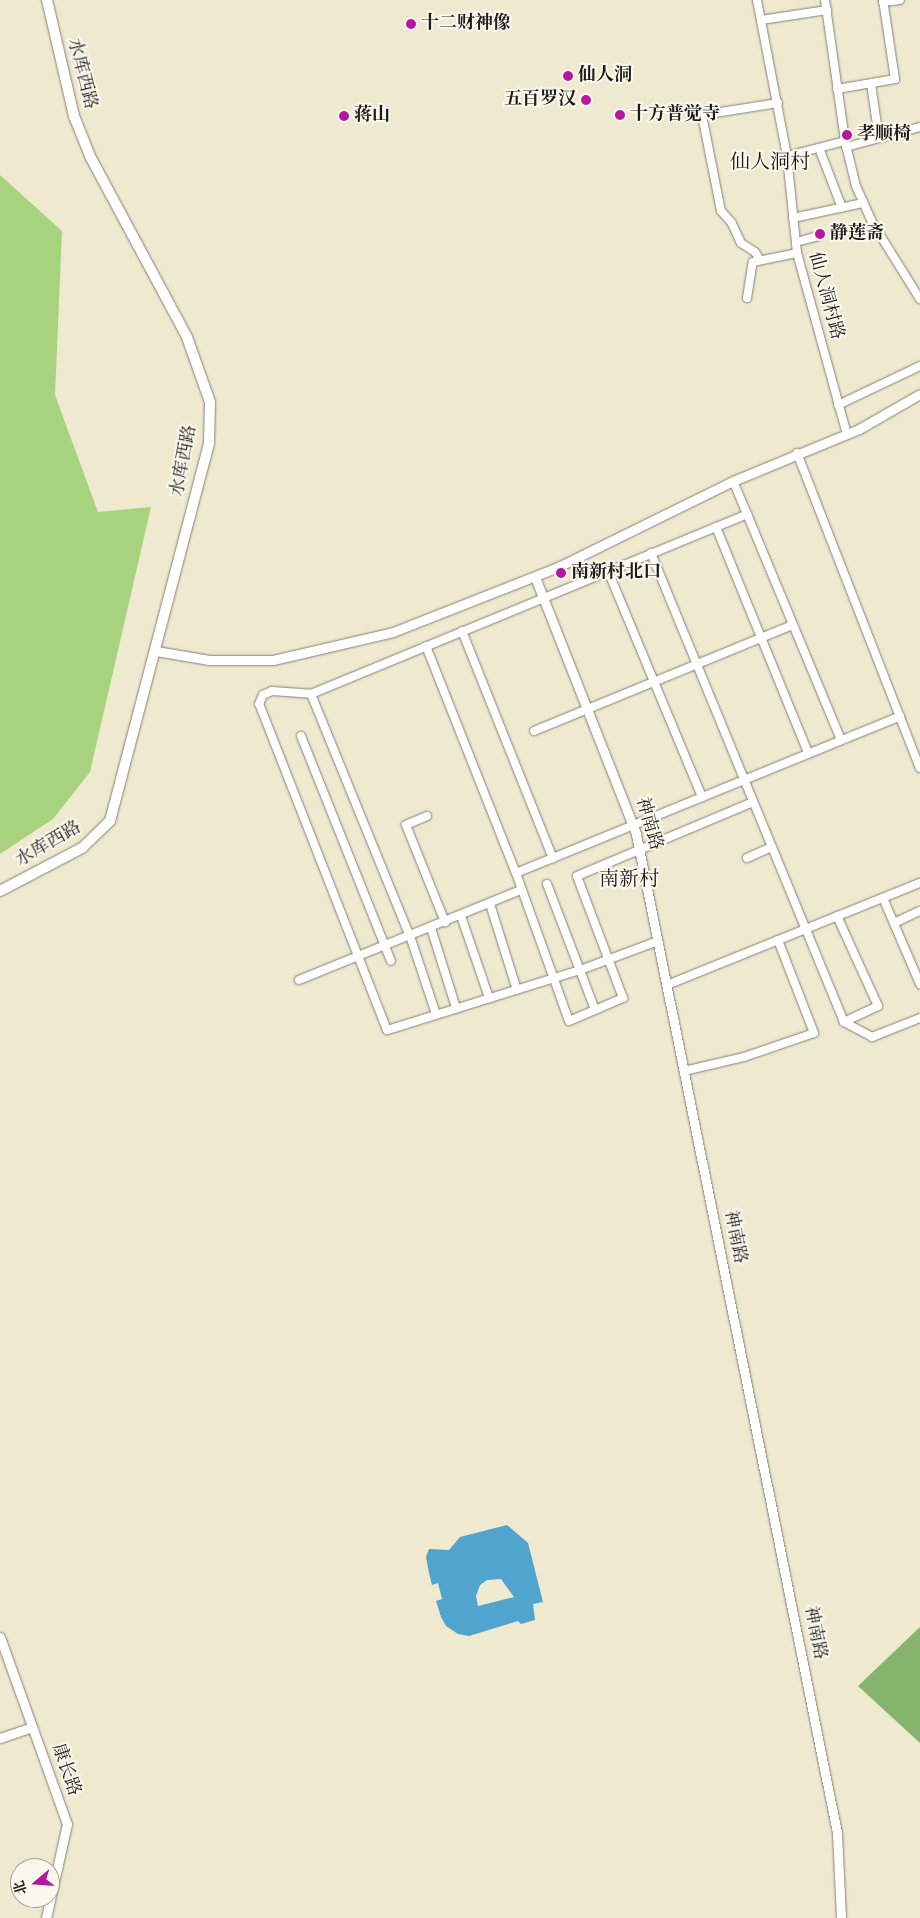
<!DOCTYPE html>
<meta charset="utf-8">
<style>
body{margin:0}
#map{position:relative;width:920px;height:1918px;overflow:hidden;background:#eee9cf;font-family:Vollkorn,"Noto Serif SC",serif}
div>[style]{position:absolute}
.green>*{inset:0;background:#a7d27e}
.forest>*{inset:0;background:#85b46d}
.water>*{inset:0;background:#51a4cd}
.roads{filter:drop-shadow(0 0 1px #858276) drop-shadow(0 0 1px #858276)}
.minor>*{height:8px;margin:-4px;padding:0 4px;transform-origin:4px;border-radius:4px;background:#fff}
.tertiary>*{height:9px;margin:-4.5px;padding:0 4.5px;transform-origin:4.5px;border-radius:4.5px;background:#fff}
.secondary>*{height:10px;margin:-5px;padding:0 5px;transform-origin:5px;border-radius:5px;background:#fff}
.dots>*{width:14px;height:14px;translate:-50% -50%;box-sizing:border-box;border:2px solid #fbf7ec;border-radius:50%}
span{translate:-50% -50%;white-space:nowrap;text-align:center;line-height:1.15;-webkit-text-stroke:4px #fbf7ec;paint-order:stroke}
.poi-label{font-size:18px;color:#1c1c1c;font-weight:700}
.left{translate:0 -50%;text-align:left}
.right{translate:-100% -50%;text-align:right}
.street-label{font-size:18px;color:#1c1c1c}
.quarter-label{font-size:20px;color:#1c1c1c}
.north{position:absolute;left:10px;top:1858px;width:50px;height:50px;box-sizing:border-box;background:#fbf7ec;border:1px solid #a29f99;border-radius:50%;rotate:252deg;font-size:14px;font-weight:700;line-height:20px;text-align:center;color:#1c1c1c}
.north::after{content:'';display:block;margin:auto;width:18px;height:22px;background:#b5179e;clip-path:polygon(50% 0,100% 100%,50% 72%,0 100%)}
</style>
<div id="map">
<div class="green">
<i style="clip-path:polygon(0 175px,62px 231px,55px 395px,98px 512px,151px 507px,90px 772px,53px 819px,0 854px)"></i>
</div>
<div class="forest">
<i style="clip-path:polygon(920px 1627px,920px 1743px,858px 1686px)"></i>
</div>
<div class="water">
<i style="clip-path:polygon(evenodd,507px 1525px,528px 1543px,543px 1602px,533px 1604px,535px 1620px,521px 1624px,518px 1621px,469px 1636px,458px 1634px,446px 1626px,441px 1617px,436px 1601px,442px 1599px,438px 1583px,432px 1585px,429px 1573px,426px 1557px,429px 1549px,449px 1550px,460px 1537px,507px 1525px,501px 1579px,514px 1597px,478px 1606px,476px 1596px,480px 1585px,487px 1580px,501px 1579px)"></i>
</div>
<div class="roads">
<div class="minor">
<i style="left:757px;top:0;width:159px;rotate:79.1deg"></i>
<i style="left:825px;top:0;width:142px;rotate:81.9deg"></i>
<i style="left:845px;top:141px;width:60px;rotate:165.5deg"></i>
<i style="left:787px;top:156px;width:98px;rotate:84.1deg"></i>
<i style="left:797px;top:253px;width:188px;rotate:74.6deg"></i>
<i style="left:883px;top:2px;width:17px;rotate:-7deg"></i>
<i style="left:761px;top:20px;width:67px;rotate:-8.6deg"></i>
<i style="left:871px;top:84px;width:55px;rotate:81.6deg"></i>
<i style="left:837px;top:89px;width:59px;rotate:-9.8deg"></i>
<i style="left:895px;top:79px;width:80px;rotate:-98.6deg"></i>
<i style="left:845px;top:141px;width:46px;rotate:76.3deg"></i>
<i style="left:856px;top:186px;width:39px;rotate:66deg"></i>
<i style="left:872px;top:222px;width:91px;rotate:58.1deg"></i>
<i style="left:846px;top:147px;width:77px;rotate:-15.1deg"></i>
<i style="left:819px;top:148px;width:64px;rotate:69deg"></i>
<i style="left:793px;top:218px;width:72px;rotate:-12.1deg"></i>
<i style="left:796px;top:242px;width:23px;rotate:-15deg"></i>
<i style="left:760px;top:260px;width:9px;rotate:-122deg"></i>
<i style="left:755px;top:252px;width:17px;rotate:-147deg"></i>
<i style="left:741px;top:243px;width:23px;rotate:-115deg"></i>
<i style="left:731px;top:222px;width:15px;rotate:-132deg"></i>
<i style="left:721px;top:211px;width:98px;rotate:-101.2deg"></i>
<i style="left:702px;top:115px;width:77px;rotate:-9deg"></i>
<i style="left:747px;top:298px;width:36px;rotate:-81deg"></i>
<i style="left:753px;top:262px;width:45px;rotate:-11.6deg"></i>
<i style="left:838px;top:405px;width:91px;rotate:-25.4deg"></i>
<i style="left:797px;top:453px;width:338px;rotate:68.7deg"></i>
<i style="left:733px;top:481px;width:36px;rotate:67deg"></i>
<i style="left:716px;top:527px;width:244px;rotate:67.8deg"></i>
<i style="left:651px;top:553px;width:507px;rotate:67.63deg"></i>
<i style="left:844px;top:1022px;width:32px;rotate:28deg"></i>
<i style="left:872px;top:1037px;width:52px;rotate:-21.6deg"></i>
<i style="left:608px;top:571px;width:245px;rotate:67.4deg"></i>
<i style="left:462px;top:631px;width:245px;rotate:68.2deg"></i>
<i style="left:426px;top:646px;width:244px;rotate:68.4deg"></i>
<i style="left:516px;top:873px;width:157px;rotate:70.3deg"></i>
<i style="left:569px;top:1021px;width:59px;rotate:-23.1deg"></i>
<i style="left:623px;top:998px;width:130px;rotate:-110.7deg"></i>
<i style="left:577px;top:876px;width:191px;rotate:-22.8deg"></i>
<i style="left:311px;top:694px;width:261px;rotate:67.8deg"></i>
<i style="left:410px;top:936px;width:82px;rotate:71.6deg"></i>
<i style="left:534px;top:731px;width:280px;rotate:-22.3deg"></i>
<i style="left:301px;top:736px;width:242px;rotate:68.2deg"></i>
<i style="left:427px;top:816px;width:23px;rotate:157deg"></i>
<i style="left:406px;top:825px;width:105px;rotate:68.1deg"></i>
<i style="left:747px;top:858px;width:27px;rotate:-24deg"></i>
<i style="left:516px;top:873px;width:415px;rotate:-22.2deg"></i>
<i style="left:547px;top:884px;width:135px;rotate:69.1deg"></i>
<i style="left:883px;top:898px;width:94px;rotate:66.7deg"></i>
<i style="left:490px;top:904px;width:90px;rotate:72.6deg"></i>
<i style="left:461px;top:916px;width:87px;rotate:71.1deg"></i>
<i style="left:837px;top:916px;width:99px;rotate:65.5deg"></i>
<i style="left:878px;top:1006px;width:38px;rotate:155deg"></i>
<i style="left:894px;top:923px;width:29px;rotate:-25deg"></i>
<i style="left:431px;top:928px;width:84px;rotate:72.6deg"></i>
<i style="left:658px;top:941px;width:83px;rotate:159.6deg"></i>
<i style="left:580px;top:970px;width:202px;rotate:162.7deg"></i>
<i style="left:387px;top:1030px;width:350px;rotate:-111.4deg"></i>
<i style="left:259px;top:704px;width:10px;rotate:-66deg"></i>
<i style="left:263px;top:695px;width:10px;rotate:-24deg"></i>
<i style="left:272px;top:691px;width:39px;rotate:4deg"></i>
<i style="left:311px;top:694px;width:472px;rotate:-22.4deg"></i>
<i style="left:747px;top:514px;width:245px;rotate:67.4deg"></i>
<i style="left:299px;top:980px;width:240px;rotate:-22.1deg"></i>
<i style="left:667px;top:985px;width:273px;rotate:-22deg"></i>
<i style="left:684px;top:1071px;width:62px;rotate:-13.1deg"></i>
<i style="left:744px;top:1057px;width:74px;rotate:-18.9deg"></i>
<i style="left:814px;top:1033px;width:100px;rotate:-111.2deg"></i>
</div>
<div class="tertiary">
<i style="left:535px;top:577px;width:276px;rotate:68.5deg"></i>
<i style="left:636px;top:834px;width:1019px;rotate:78.62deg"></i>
<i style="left:837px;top:1833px;width:85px;rotate:87.3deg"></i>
<i style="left:156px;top:651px;width:54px;rotate:9.6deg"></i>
<i style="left:209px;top:660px;width:64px"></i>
<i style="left:273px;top:660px;width:123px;rotate:-13.1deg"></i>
<i style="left:393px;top:632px;width:177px;rotate:-21.5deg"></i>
<i style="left:558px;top:567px;width:195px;rotate:-26.2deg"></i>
<i style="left:733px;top:481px;width:136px;rotate:-22.4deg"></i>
<i style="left:859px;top:429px;width:70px;rotate:-29.8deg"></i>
<i style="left:0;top:1637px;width:199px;rotate:70.3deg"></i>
<i style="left:67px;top:1824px;width:96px;rotate:102.6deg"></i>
<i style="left:0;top:1738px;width:34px;rotate:-19deg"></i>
</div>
<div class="secondary">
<i style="left:0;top:891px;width:93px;rotate:-27.7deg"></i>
<i style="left:82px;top:848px;width:39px;rotate:-44deg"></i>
<i style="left:110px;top:821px;width:391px;rotate:-75.3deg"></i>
<i style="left:209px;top:443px;width:41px;rotate:-88.6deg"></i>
<i style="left:210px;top:402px;width:69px;rotate:-109.5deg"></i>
<i style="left:187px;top:337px;width:205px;rotate:-118.2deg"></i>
<i style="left:90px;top:156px;width:43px;rotate:-111.8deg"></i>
<i style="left:74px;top:116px;width:119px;rotate:-103.1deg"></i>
</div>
</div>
<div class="dots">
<i style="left:411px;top:24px;background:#b5179e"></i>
<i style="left:568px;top:76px;background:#b5179e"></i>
<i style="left:586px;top:100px;background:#b5179e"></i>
<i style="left:620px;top:115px;background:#b5179e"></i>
<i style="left:344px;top:116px;background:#b5179e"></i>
<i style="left:847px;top:135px;background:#b5179e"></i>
<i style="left:820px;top:234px;background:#b5179e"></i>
<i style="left:561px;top:573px;background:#b5179e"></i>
</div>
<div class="poi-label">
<span class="left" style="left:421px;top:24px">十二财神像</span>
<span class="left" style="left:578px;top:76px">仙人洞</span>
<span class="right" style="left:576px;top:100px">五百罗汉</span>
<span class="left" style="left:630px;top:115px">十方普觉寺</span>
<span class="left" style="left:354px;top:116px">蒋山</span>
<span class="left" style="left:857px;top:135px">孝顺椅</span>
<span class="left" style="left:830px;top:234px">静莲斋</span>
<span class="left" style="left:571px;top:573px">南新村北口</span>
</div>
<div class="street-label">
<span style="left:81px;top:74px;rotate:76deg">水库西路</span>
<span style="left:825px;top:296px;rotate:75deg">仙人洞村路</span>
<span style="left:185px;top:461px;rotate:-79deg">水库西路</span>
<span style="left:648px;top:824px;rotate:74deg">神南路</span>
<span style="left:49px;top:845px;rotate:-30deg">水库西路</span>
<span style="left:734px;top:1237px;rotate:79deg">神南路</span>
<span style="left:814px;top:1633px;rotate:79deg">神南路</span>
<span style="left:65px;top:1770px;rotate:71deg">康长路</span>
</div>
<div class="quarter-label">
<span style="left:770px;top:163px">仙人洞村</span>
<span style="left:629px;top:880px">南新村</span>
</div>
<div class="north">北</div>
</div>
